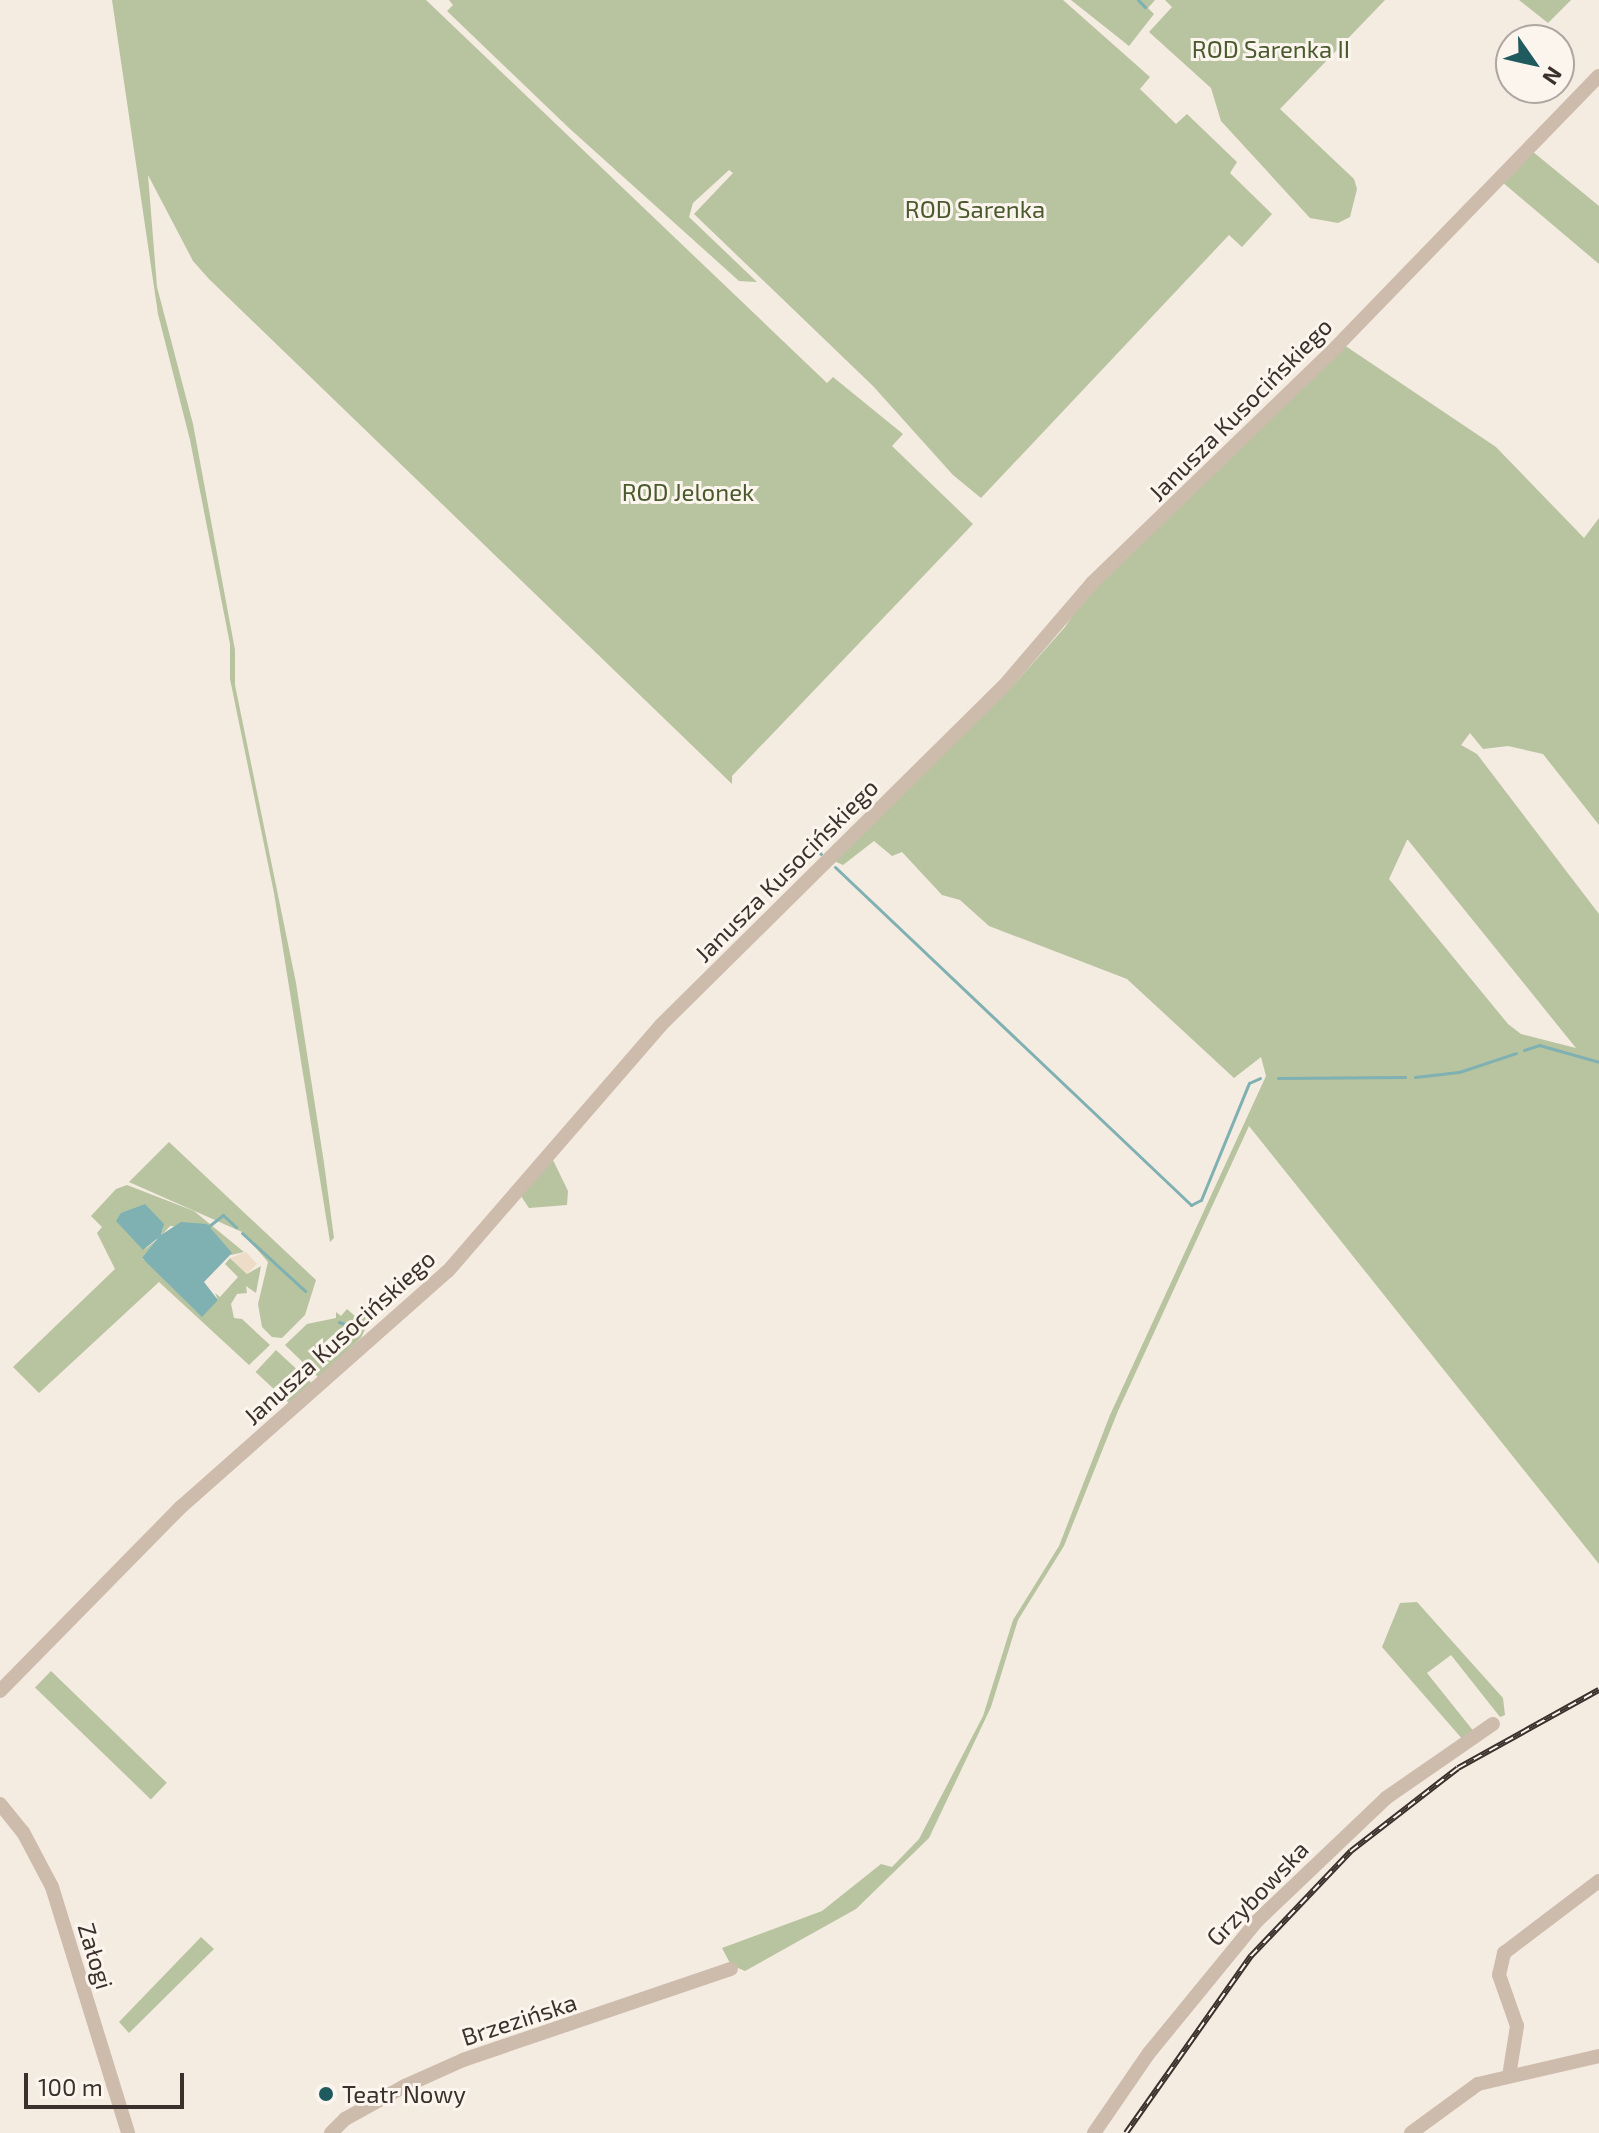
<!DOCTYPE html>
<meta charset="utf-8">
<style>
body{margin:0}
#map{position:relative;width:1599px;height:2133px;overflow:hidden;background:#f4ebe1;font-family:"Exo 2",sans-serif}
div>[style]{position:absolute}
.green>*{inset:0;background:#b8c4a0;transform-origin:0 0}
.plaza>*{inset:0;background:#ecdcc8}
.water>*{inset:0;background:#7fb0b2}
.stream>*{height:3px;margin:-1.5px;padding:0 1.5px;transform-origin:1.5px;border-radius:1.5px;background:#7fb0b2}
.minor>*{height:14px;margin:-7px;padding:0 7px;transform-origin:7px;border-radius:7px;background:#cdbbac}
.rail>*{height:6px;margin-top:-3px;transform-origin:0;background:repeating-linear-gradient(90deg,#fbf5ee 0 9px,#3b302b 0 18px);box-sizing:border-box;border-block:2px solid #3b302b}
.dots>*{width:22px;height:22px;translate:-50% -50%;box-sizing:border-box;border:4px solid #fbf5ee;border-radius:50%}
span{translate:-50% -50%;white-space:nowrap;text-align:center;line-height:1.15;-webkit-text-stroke:6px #fbf5ee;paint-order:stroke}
.park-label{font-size:24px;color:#4a5a2e}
.street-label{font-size:24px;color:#3b302b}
.poi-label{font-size:24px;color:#3b302b}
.left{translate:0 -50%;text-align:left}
.north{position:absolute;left:1495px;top:24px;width:80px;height:80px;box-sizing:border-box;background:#fbf5ee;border:2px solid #aea6a0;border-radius:50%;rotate:124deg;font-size:22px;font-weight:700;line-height:32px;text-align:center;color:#3b302b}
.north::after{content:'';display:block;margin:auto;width:28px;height:36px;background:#1f5a5e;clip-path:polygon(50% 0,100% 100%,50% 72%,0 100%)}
.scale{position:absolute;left:24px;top:2073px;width:160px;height:36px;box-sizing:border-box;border:4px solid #3b302b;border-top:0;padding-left:10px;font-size:24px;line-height:28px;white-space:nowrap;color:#3b302b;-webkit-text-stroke:6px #fbf5ee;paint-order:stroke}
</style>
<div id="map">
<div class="green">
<i style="clip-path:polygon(112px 0,426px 0,827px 383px,833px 377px,903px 434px,892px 446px,973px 524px,732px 776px,732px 784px,209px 279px,193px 261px,148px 175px,157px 287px,193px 424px,235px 650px,235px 685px,296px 983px,324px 1163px,334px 1238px,330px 1242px,274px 893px,230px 679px,230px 644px,190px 440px,158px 314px)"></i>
<i style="clip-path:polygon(449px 0,1063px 0,1150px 77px,1140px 89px,1176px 124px,1187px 114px,1237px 162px,1230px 173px,1272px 214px,1242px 247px,1229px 235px,981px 498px,953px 475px,873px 386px,694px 214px,733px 173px,729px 170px,693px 203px,689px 217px,757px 282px,739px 281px,569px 128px,447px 11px,453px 5px)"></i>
<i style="clip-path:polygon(1071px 0,1155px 0,1148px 8px,1154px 14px,1129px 46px)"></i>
<i style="clip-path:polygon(1165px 0,1385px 0,1280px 109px,1354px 179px,1357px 189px,1350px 217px,1338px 223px,1310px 218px,1221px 121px,1211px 88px,1149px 32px,1172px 7px)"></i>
<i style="clip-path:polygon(1519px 0,1571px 0,1548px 23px)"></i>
<i style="clip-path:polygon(1532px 151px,1599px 206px,1599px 264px,1501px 181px)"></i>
<i style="clip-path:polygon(evenodd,1344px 345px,1496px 447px,1584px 538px,1599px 518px,1599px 825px,1543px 754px,1508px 746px,1483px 749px,1470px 733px,1461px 745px,1477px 754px,1599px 914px,1599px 1564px,1249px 1126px,1118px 1411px,1064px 1546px,1018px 1620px,991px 1707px,929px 1838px,856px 1909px,745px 1971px,731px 1965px,722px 1948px,822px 1911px,881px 1864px,892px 1867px,919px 1839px,983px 1716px,1013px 1620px,1059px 1546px,1110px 1415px,1266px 1076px,1261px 1057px,1234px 1078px,1127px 979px,989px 926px,960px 900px,942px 895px,902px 852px,892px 856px,874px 841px,843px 865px,834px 861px,1009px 690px,1065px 627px,1087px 594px,1344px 345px,1407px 840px,1408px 840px,1576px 1048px,1521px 1034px,1508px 1024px,1389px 879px,1407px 840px)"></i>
<i style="clip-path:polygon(169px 1142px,316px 1280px,305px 1315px,282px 1338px,272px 1337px,262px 1327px,258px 1304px,268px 1262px,242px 1232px,129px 1182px)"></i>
<i style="clip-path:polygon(552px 1158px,568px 1191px,567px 1205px,529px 1208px,521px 1196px)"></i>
<i style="clip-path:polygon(127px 1185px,194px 1211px,244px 1252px,231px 1255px,209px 1229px,170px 1226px,161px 1236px,163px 1227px,144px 1250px,158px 1239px,142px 1259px,218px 1300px,215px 1293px,220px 1297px,238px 1277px,225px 1264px,230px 1258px,247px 1274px,261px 1266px,256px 1293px,246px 1286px,247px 1293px,237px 1294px,231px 1304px,234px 1318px,242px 1319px,270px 1345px,249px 1365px,159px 1282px,39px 1393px,13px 1367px,115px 1269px,97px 1233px,102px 1227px,91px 1216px,116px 1189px)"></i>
<i style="clip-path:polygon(347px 1309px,356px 1317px,364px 1309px,367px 1325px,361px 1338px,319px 1378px,285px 1345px,307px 1324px,336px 1318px,336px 1312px,341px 1316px)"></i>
<i style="left:276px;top:1350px;width:50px;height:30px;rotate:43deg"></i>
<i style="clip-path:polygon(1417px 1602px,1503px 1698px,1505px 1715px,1500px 1717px,1451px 1655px,1427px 1673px,1475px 1733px,1464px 1741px,1382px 1647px,1400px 1603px)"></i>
<i style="left:51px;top:1671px;width:161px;height:23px;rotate:44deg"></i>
<i style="clip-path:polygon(201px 1937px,214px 1949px,129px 2033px,119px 2022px)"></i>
</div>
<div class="plaza">
<i style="clip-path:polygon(246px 1252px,257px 1264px,247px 1274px,230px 1258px)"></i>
</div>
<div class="water">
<i style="clip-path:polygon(145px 1204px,164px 1224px,161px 1235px,181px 1222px,207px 1224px,232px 1253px,204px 1282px,218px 1300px,202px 1317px,142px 1258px,158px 1238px,143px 1250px,116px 1221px,121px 1213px)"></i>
</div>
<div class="stream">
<i style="left:1138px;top:0;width:10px;rotate:45deg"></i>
<i style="left:816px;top:849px;width:7px;rotate:45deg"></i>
<i style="left:835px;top:867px;width:491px;rotate:43.5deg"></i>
<i style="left:1191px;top:1205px;width:11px;rotate:-27deg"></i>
<i style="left:1201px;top:1200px;width:126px;rotate:-67.7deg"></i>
<i style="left:1249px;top:1083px;width:12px;rotate:-24deg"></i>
<i style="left:1524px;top:1050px;width:16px;rotate:-18deg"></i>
<i style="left:1539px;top:1045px;width:62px;rotate:15.8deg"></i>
<i style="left:1415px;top:1077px;width:44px;rotate:-6.5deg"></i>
<i style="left:1459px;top:1072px;width:60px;rotate:-18.4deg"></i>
<i style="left:1278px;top:1078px;width:127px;rotate:-0.5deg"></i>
<i style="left:209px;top:1226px;width:18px;rotate:-38deg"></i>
<i style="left:223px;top:1215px;width:18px;rotate:43deg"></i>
<i style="left:242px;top:1233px;width:86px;rotate:42.6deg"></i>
<i style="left:339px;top:1322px;width:20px;rotate:20deg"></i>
</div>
<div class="minor">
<i style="left:0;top:1691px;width:258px;rotate:-45.5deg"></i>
<i style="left:181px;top:1507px;width:356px;rotate:-41.5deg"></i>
<i style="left:448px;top:1271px;width:325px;rotate:-49.1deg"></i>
<i style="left:661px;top:1025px;width:481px;rotate:-44.7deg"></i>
<i style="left:1003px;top:687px;width:137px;rotate:-49.4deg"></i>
<i style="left:1092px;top:583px;width:341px;rotate:-44deg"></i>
<i style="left:1337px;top:346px;width:376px;rotate:-45.9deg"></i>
<i style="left:0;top:1804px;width:36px;rotate:51deg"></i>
<i style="left:23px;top:1832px;width:62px;rotate:62.2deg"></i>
<i style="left:52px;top:1887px;width:257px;rotate:72.8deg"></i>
<i style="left:1509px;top:2076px;width:51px;rotate:-80.9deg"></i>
<i style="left:1517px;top:2026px;width:54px;rotate:-109.4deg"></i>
<i style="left:1499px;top:1975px;width:23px;rotate:-77deg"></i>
<i style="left:1504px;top:1953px;width:119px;rotate:-37.2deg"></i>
<i style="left:331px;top:2133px;width:20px;rotate:-45deg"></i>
<i style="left:345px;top:2119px;width:68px;rotate:-28.8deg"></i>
<i style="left:405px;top:2086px;width:64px;rotate:-24.1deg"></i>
<i style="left:463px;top:2060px;width:283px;rotate:-18.8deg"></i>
<i style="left:1094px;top:2133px;width:97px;rotate:-55.5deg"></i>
<i style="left:1149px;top:2053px;width:171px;rotate:-50.7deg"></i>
<i style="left:1257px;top:1921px;width:178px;rotate:-43.6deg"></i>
<i style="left:1386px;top:1798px;width:130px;rotate:-34.7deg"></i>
<i style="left:1411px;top:2133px;width:83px;rotate:-36.2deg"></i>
<i style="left:1478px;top:2084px;width:124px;rotate:-13deg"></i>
</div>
<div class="rail">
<i style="left:1126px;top:2133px;width:217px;rotate:-54.8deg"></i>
<i style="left:1251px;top:1956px;width:145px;rotate:-46.4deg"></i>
<i style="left:1351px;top:1851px;width:135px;rotate:-37.8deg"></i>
<i style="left:1458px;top:1768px;width:161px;rotate:-29deg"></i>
</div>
<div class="dots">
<i style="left:326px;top:2094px;background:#1f5a5e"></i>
</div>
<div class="park-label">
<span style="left:1271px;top:49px">ROD Sarenka II</span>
<span style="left:975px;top:209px">ROD Sarenka</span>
<span style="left:688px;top:492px">ROD Jelonek</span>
</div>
<div class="street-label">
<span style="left:1240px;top:409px;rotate:-45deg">Janusza Kusocińskiego</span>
<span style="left:786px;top:870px;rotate:-45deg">Janusza Kusocińskiego</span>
<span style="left:339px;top:1337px;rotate:-42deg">Janusza Kusocińskiego</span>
<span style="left:1257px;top:1893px;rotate:-46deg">Grzybowska</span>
<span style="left:96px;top:1956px;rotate:73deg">Załogi</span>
<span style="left:519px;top:2019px;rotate:-18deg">Brzezińska</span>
</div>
<div class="poi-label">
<span class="left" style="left:342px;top:2094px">Teatr Nowy</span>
</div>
<div class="north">N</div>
<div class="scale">100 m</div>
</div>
